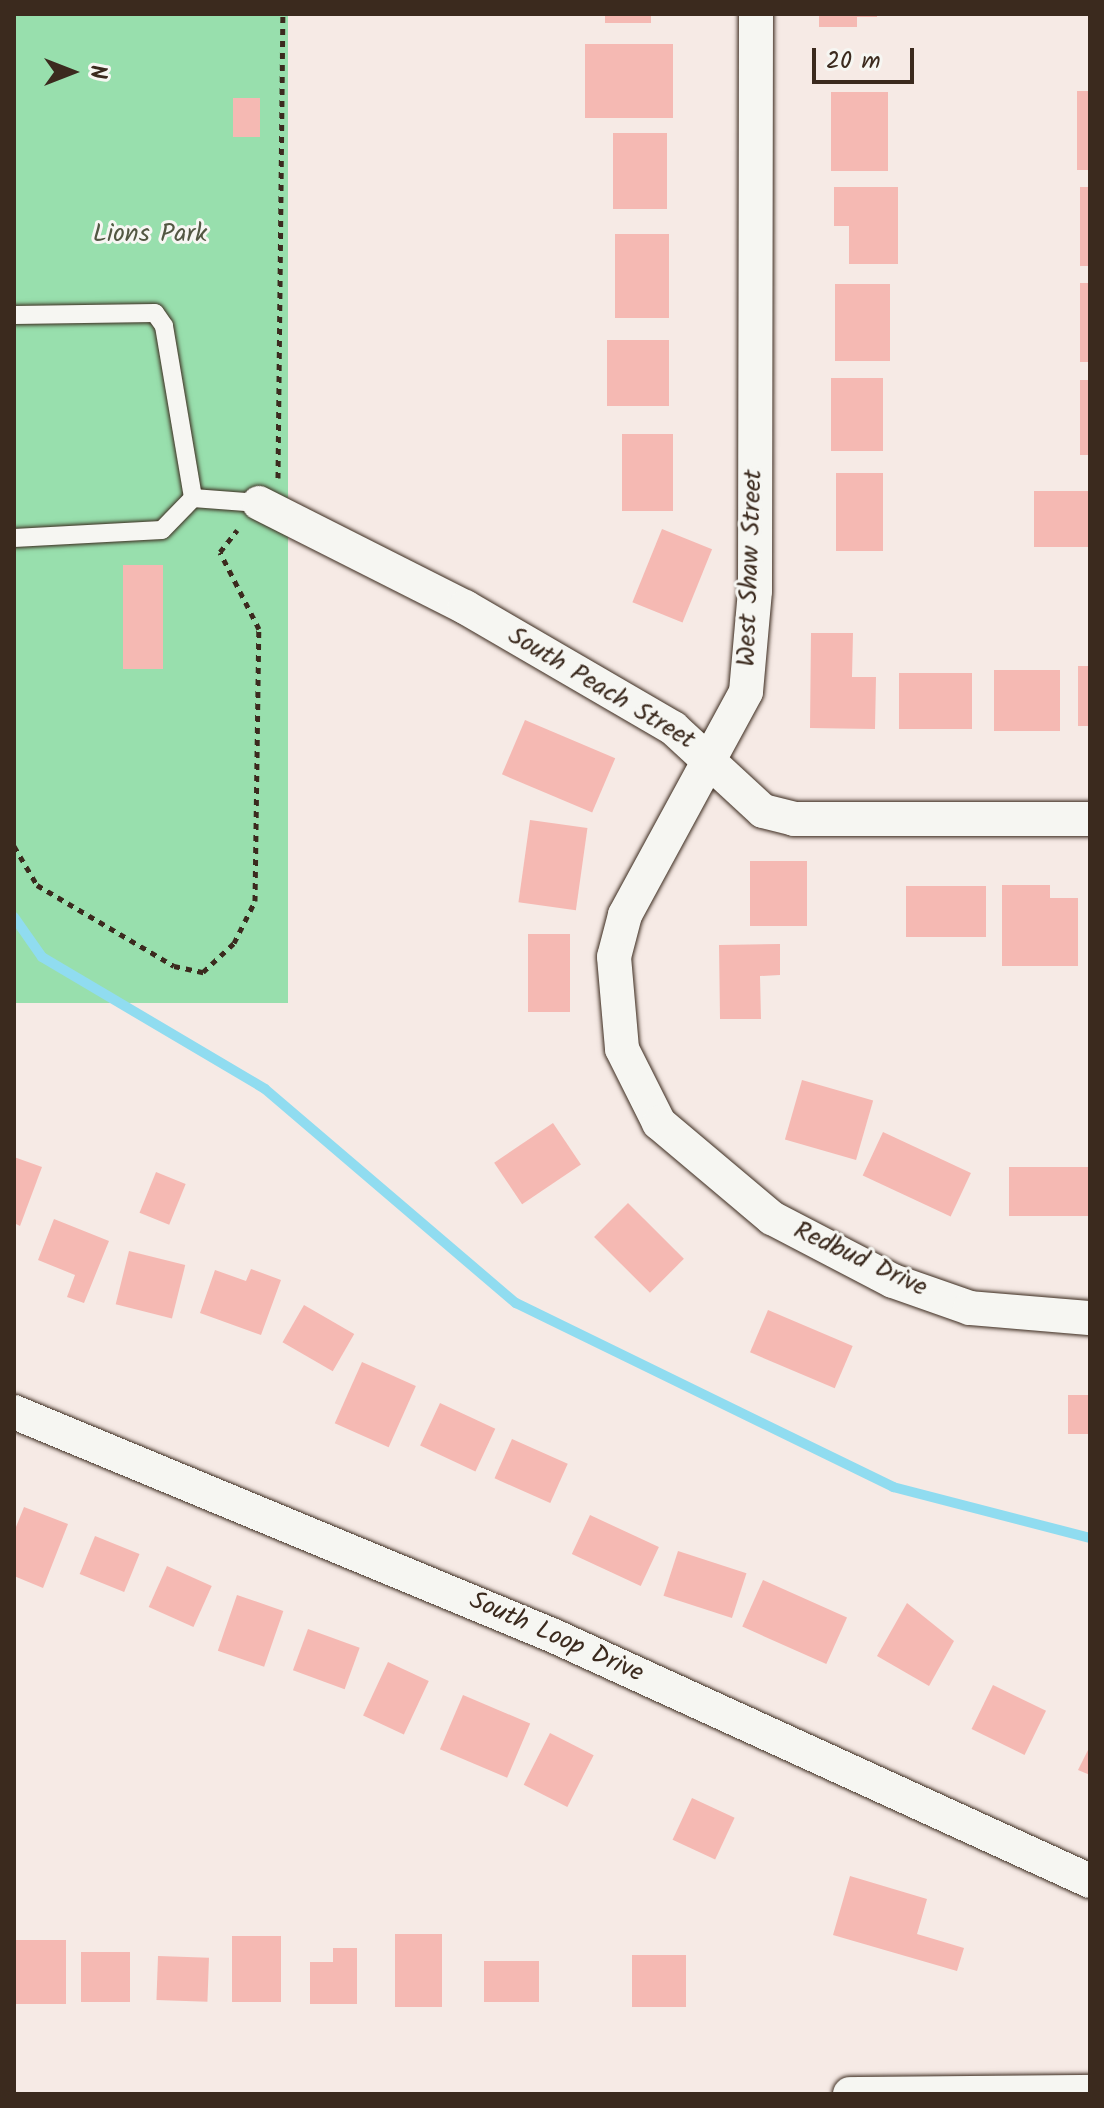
<!DOCTYPE html>
<style>
body{margin:0}
#map{position:relative;width:1104px;height:2108px;overflow:hidden;background:#f6eae5;font-family:Kalam,sans-serif}
div>[style]{position:absolute}
.green>*{inset:0;background:#98dfad;transform-origin:0 0}
.stream>*{height:10px;margin:-5px;padding:0 5px;transform-origin:5px;border-radius:5px;background:#90dcf0}
.building>*{inset:0;background:#f5b9b3;transform-origin:0 0}
.path>*{height:5px;margin-top:-2.5px;transform-origin:0;background:repeating-linear-gradient(90deg,#3b2a1e 0 6px,transparent 0 12px)}
.roads{filter:drop-shadow(0 0 2px #3b2a1e) drop-shadow(0 0 2px #3b2a1e)}
.service>*{height:18px;margin:-9px;padding:0 9px;transform-origin:9px;border-radius:9px;background:#f6f6f2}
.minor>*{height:34px;margin:-17px;padding:0 17px;transform-origin:17px;border-radius:17px;background:#f6f6f2}
span{translate:-50% -50%;white-space:nowrap;text-align:center;line-height:1.15;-webkit-text-stroke:6px #f6f6f2;paint-order:stroke}
.park-label{font-size:26px;color:#525742}
.street-label{font-size:26px;color:#3b2a1e}
.frame{position:absolute;inset:0;border:16px solid #3b2a1e;pointer-events:none}
.north{position:absolute;left:32px;top:32px;width:80px;height:80px;-webkit-text-stroke:6px #f6f6f2;paint-order:stroke;rotate:90deg;font-size:22px;font-weight:700;line-height:32px;text-align:center;color:#3b2a1e}
.north::after{content:'';display:block;margin:auto;width:28px;height:36px;background:#3b2a1e;clip-path:polygon(50% 0,100% 100%,50% 72%,0 100%)}
.scale{position:absolute;left:812px;top:48px;width:102px;height:36px;box-sizing:border-box;border:4px solid #3b2a1e;border-top:0;padding-left:10px;font-size:24px;line-height:28px;white-space:nowrap;color:#3b2a1e;-webkit-text-stroke:6px #f6f6f2;paint-order:stroke}
</style>
<div id="map">
<div class="green">
<i style="left:14px;top:14px;width:274px;height:989px"></i>
</div>
<div class="stream">
<i style="left:14px;top:917px;width:49px;rotate:55deg"></i>
<i style="left:42px;top:957px;width:259px;rotate:30.6deg"></i>
<i style="left:265px;top:1089px;width:330px;rotate:40.5deg"></i>
<i style="left:516px;top:1303px;width:420px;rotate:26deg"></i>
<i style="left:893px;top:1487px;width:203px;rotate:14.5deg"></i>
</div>
<div class="building">
<i style="left:605px;top:14px;width:46px;height:9px"></i>
<i style="clip-path:polygon(819px 14px,877px 14px,877px 17px,857px 17px,857px 27px,819px 27px)"></i>
<i style="left:585px;top:44px;width:88px;height:74px"></i>
<i style="left:1077px;top:91px;width:13px;height:79px"></i>
<i style="left:831px;top:92px;width:57px;height:79px"></i>
<i style="left:233px;top:98px;width:27px;height:39px"></i>
<i style="left:613px;top:133px;width:54px;height:76px"></i>
<i style="clip-path:polygon(834px 187px,898px 187px,898px 264px,849px 264px,849px 226px,834px 226px)"></i>
<i style="left:1080px;top:187px;width:10px;height:79px"></i>
<i style="left:615px;top:234px;width:54px;height:84px"></i>
<i style="left:1080px;top:283px;width:10px;height:79px"></i>
<i style="left:835px;top:284px;width:55px;height:77px"></i>
<i style="left:607px;top:340px;width:62px;height:66px"></i>
<i style="left:831px;top:378px;width:52px;height:73px"></i>
<i style="left:1080px;top:380px;width:10px;height:75px"></i>
<i style="left:622px;top:434px;width:51px;height:77px"></i>
<i style="left:836px;top:473px;width:47px;height:78px"></i>
<i style="left:1090px;top:491px;width:56px;height:56px;rotate:90deg"></i>
<i style="left:662px;top:529px;width:54px;height:79px;rotate:22deg"></i>
<i style="left:123px;top:565px;width:40px;height:104px"></i>
<i style="clip-path:polygon(811px 633px,853px 633px,852px 677px,876px 677px,875px 729px,810px 728px)"></i>
<i style="left:1078px;top:666px;width:12px;height:60px"></i>
<i style="left:994px;top:670px;width:66px;height:61px"></i>
<i style="left:899px;top:673px;width:73px;height:56px"></i>
<i style="left:525px;top:720px;width:98px;height:59px;rotate:23deg"></i>
<i style="left:530px;top:820px;width:58px;height:83px;rotate:8deg"></i>
<i style="left:750px;top:861px;width:57px;height:65px"></i>
<i style="clip-path:polygon(1002px 885px,1050px 885px,1050px 898px,1078px 898px,1078px 966px,1002px 966px)"></i>
<i style="left:906px;top:886px;width:80px;height:51px"></i>
<i style="left:528px;top:934px;width:42px;height:78px"></i>
<i style="clip-path:polygon(780px 944px,780px 975px,760px 976px,761px 1019px,720px 1019px,719px 945px)"></i>
<i style="left:802px;top:1080px;width:74px;height:62px;rotate:16deg"></i>
<i style="left:553px;top:1123px;width:50px;height:71px;rotate:56deg"></i>
<i style="left:883px;top:1132px;width:97px;height:48px;rotate:25deg"></i>
<i style="clip-path:polygon(14px 1157px,42px 1167px,20px 1226px,14px 1223px)"></i>
<i style="left:1009px;top:1167px;width:81px;height:49px"></i>
<i style="left:156px;top:1172px;width:32px;height:44px;rotate:22deg"></i>
<i style="left:628px;top:1203px;width:79px;height:48px;rotate:45deg"></i>
<i style="clip-path:polygon(54px 1219px,109px 1241px,84px 1303px,67px 1297px,75px 1275px,38px 1260px)"></i>
<i style="left:129px;top:1251px;width:58px;height:55px;rotate:14deg"></i>
<i style="clip-path:polygon(251px 1269px,281px 1280px,261px 1335px,200px 1313px,215px 1270px,246px 1281px)"></i>
<i style="left:304px;top:1305px;width:58px;height:43px;rotate:30deg"></i>
<i style="left:768px;top:1310px;width:92px;height:46px;rotate:23deg"></i>
<i style="left:362px;top:1362px;width:59px;height:67px;rotate:24deg"></i>
<i style="left:1068px;top:1395px;width:22px;height:39px"></i>
<i style="left:440px;top:1403px;width:61px;height:47px;rotate:25deg"></i>
<i style="left:512px;top:1439px;width:61px;height:43px;rotate:24deg"></i>
<i style="clip-path:polygon(24px 1507px,68px 1524px,43px 1588px,14px 1576px,14px 1532px)"></i>
<i style="left:590px;top:1515px;width:76px;height:43px;rotate:25deg"></i>
<i style="left:95px;top:1536px;width:48px;height:41px;rotate:22deg"></i>
<i style="left:678px;top:1551px;width:72px;height:47px;rotate:18deg"></i>
<i style="left:167px;top:1566px;width:49px;height:45px;rotate:24deg"></i>
<i style="left:763px;top:1580px;width:92px;height:51px;rotate:24deg"></i>
<i style="left:237px;top:1595px;width:49px;height:59px;rotate:19deg"></i>
<i style="clip-path:polygon(907px 1603px,954px 1641px,929px 1686px,877px 1656px)"></i>
<i style="left:308px;top:1629px;width:55px;height:44px;rotate:20deg"></i>
<i style="left:388px;top:1662px;width:45px;height:59px;rotate:25deg"></i>
<i style="left:993px;top:1685px;width:59px;height:49px;rotate:26deg"></i>
<i style="left:463px;top:1695px;width:73px;height:59px;rotate:23deg"></i>
<i style="left:550px;top:1733px;width:49px;height:58px;rotate:27deg"></i>
<i style="clip-path:polygon(1090px 1746px,1090px 1775px,1078px 1770px)"></i>
<i style="left:692px;top:1798px;width:47px;height:46px;rotate:25deg"></i>
<i style="clip-path:polygon(850px 1876px,927px 1899px,917px 1934px,964px 1948px,957px 1971px,833px 1935px)"></i>
<i style="left:395px;top:1934px;width:47px;height:73px"></i>
<i style="left:232px;top:1936px;width:49px;height:66px"></i>
<i style="left:14px;top:1940px;width:52px;height:64px"></i>
<i style="clip-path:polygon(333px 1948px,357px 1948px,357px 2004px,310px 2004px,310px 1962px,333px 1962px)"></i>
<i style="left:81px;top:1952px;width:49px;height:50px"></i>
<i style="left:632px;top:1955px;width:54px;height:52px"></i>
<i style="left:158px;top:1956px;width:51px;height:44px;rotate:2deg"></i>
<i style="left:484px;top:1961px;width:55px;height:41px"></i>
</div>
<div class="path">
<i style="left:278px;top:478px;width:464px;rotate:-89.4deg"></i>
<i style="left:14px;top:846px;width:45px;rotate:59.5deg"></i>
<i style="left:37px;top:885px;width:159px;rotate:30.6deg"></i>
<i style="left:174px;top:966px;width:30px;rotate:12deg"></i>
<i style="left:203px;top:972px;width:42px;rotate:-43.1deg"></i>
<i style="left:234px;top:943px;width:47px;rotate:-63.4deg"></i>
<i style="left:255px;top:901px;width:272px;rotate:-89.2deg"></i>
<i style="left:259px;top:629px;width:86px;rotate:-116.9deg"></i>
<i style="left:220px;top:552px;width:28px;rotate:-52deg"></i>
</div>
<div class="roads">
<div class="service">
<i style="left:14px;top:315px;width:141px;rotate:-0.8deg"></i>
<i style="left:155px;top:313px;width:16px;rotate:55deg"></i>
<i style="left:164px;top:326px;width:174px;rotate:80.4deg"></i>
<i style="left:193px;top:498px;width:66px;rotate:4.3deg"></i>
<i style="left:14px;top:538px;width:148px;rotate:-3.1deg"></i>
<i style="left:162px;top:530px;width:45px;rotate:-45.9deg"></i>
</div>
<div class="minor">
<i style="left:756px;top:14px;width:577px;rotate:90.1deg"></i>
<i style="left:755px;top:591px;width:101px;rotate:95.1deg"></i>
<i style="left:746px;top:692px;width:254px;rotate:118.5deg"></i>
<i style="left:625px;top:915px;width:43px;rotate:104.7deg"></i>
<i style="left:614px;top:957px;width:92px;rotate:85deg"></i>
<i style="left:622px;top:1049px;width:83px;rotate:63.4deg"></i>
<i style="left:659px;top:1123px;width:148px;rotate:40.1deg"></i>
<i style="left:772px;top:1218px;width:136px;rotate:27.5deg"></i>
<i style="left:893px;top:1281px;width:82px;rotate:19.3deg"></i>
<i style="left:970px;top:1308px;width:120px;rotate:4.8deg"></i>
<i style="left:259px;top:503px;width:231px;rotate:26.8deg"></i>
<i style="left:465px;top:607px;width:241px;rotate:30.2deg"></i>
<i style="left:673px;top:728px;width:122px;rotate:42.7deg"></i>
<i style="left:763px;top:811px;width:32px;rotate:14deg"></i>
<i style="left:794px;top:819px;width:296px"></i>
<i style="left:14px;top:1412px;width:585px;rotate:22.53deg"></i>
<i style="left:554px;top:1636px;width:589px;rotate:24.56deg"></i>
<i style="left:850px;top:2094px;width:240px;rotate:-0.5deg"></i>
</div>
</div>
<div class="park-label">
<span style="left:150px;top:235px">Lions Park</span>
</div>
<div class="street-label">
<span style="left:751px;top:568px;rotate:-88deg">West Shaw Street</span>
<span style="left:601px;top:689px;rotate:31deg">South Peach Street</span>
<span style="left:860px;top:1260px;rotate:25deg">Redbud Drive</span>
<span style="left:556px;top:1638px;rotate:24deg">South Loop Drive</span>
</div>
<div class="frame"></div>
<div class="north">N</div>
<div class="scale">20 m</div>
</div>
